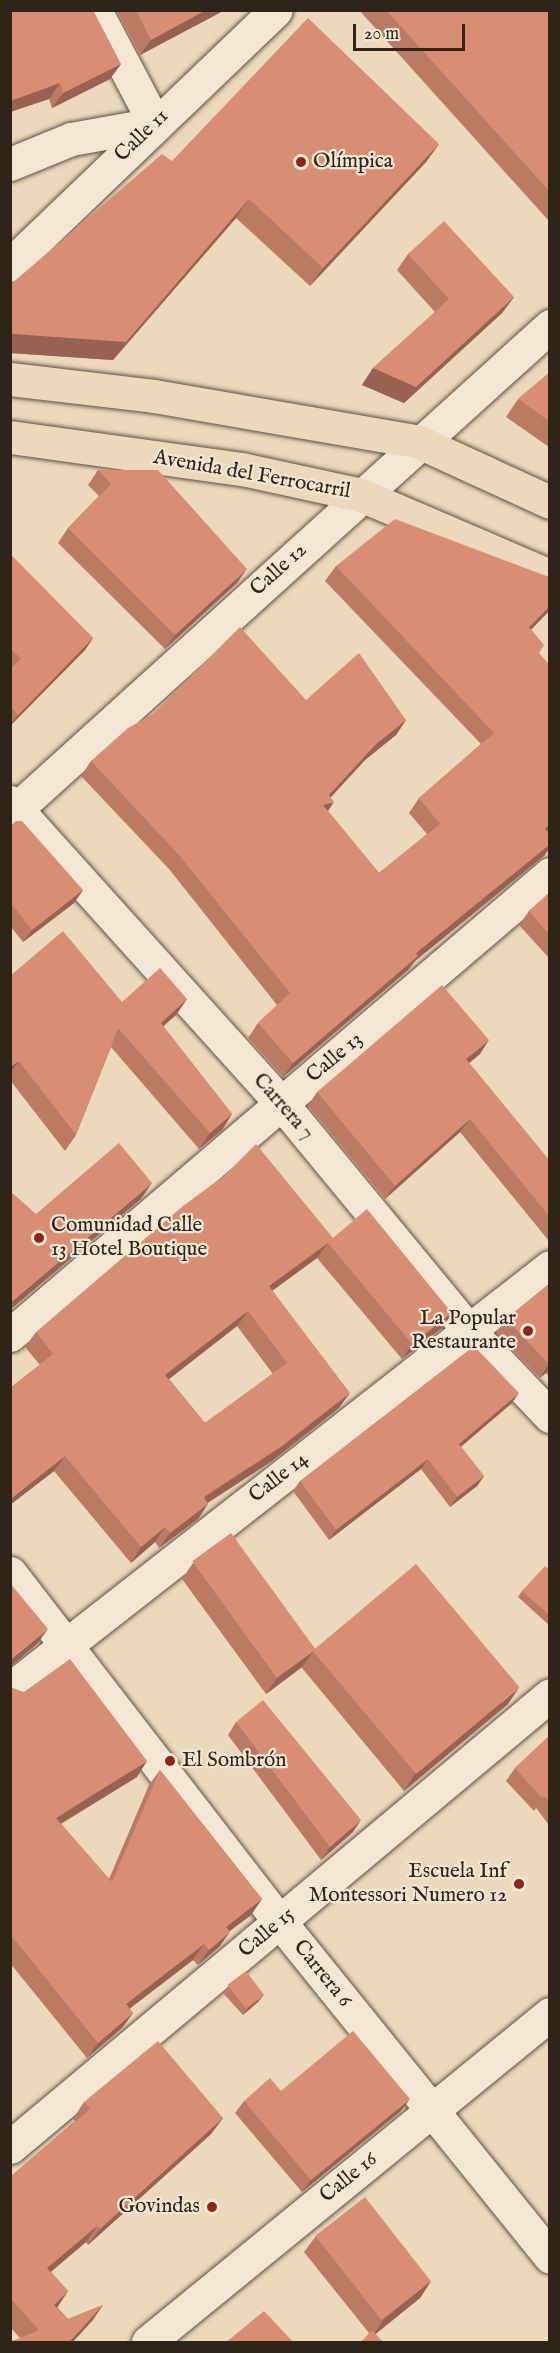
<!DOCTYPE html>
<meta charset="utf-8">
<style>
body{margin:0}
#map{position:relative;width:560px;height:2353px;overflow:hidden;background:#ecd9bc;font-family:"IM FELL English",serif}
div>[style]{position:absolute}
.roads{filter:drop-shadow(0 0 2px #5e5141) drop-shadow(0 0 2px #5e5141)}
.street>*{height:33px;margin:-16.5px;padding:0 16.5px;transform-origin:16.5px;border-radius:16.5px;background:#f3e6d3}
.secondary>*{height:33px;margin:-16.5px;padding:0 16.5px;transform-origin:16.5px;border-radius:16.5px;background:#f3e6d3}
.primary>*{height:33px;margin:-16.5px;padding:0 16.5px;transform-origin:16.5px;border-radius:16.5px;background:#ecd9bc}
.wall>*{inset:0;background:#ba7a63}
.shaded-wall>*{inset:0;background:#976350}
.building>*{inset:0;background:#d88e73;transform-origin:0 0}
.dots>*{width:16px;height:16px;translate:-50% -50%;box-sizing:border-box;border:3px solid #f3e6d3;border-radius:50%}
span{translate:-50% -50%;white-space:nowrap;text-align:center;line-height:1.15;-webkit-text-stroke:4.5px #f3e6d3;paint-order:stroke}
.street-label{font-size:21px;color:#2f2418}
.poi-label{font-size:21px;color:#2f2418}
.left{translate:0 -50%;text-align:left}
.right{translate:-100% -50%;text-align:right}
.frame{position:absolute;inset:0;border:12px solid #2f2418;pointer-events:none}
.scale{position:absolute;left:353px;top:24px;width:112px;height:27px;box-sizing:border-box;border:3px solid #2f2418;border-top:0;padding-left:8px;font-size:18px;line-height:21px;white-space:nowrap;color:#2f2418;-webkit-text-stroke:4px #f3e6d3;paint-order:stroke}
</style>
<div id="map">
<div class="roads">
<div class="street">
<i style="left:10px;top:164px;width:66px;rotate:-22.3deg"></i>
<i style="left:71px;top:139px;width:85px;rotate:-10.1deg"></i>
<i style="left:155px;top:124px;width:129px;rotate:-117.8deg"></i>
<i style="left:10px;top:265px;width:368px;rotate:-43.8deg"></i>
<i style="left:10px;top:802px;width:406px;rotate:48deg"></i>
<i style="left:282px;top:1104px;width:293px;rotate:50.5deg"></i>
<i style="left:468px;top:1330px;width:119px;rotate:46.4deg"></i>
<i style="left:10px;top:815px;width:729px;rotate:-42.16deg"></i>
<i style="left:10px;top:1335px;width:710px;rotate:-40.49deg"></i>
<i style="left:10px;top:1573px;width:441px;rotate:52.3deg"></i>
<i style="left:280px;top:1922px;width:430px;rotate:51.1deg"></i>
<i style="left:148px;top:2342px;width:519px;rotate:-39.21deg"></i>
</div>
<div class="secondary">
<i style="left:10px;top:1689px;width:685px;rotate:-38.01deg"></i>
<i style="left:10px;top:2147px;width:704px;rotate:-39.93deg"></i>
</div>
<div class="primary">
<i style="left:10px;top:379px;width:145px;rotate:6.7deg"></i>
<i style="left:154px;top:396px;width:269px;rotate:9.8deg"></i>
<i style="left:419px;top:442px;width:144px;rotate:24.6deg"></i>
<i style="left:10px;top:437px;width:234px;rotate:7.9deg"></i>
<i style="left:242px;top:469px;width:122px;rotate:12.3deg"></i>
<i style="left:361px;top:495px;width:206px;rotate:23.2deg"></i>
</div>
</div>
<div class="wall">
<i style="clip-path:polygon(10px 10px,121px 64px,110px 79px,52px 108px,49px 99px,10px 112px)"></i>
<i style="clip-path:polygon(116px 10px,225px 10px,140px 55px)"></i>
<i style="clip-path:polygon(359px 10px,549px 10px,549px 221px)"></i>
<i style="clip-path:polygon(439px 144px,426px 162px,310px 286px,236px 218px,113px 360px,10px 353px,10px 285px,172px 161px)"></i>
<i style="clip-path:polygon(408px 254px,514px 297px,502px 313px,404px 403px,362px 385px,373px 368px,435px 312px,397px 270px)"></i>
<i style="clip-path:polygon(549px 373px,549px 447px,506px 417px,518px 399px)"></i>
<i style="clip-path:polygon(98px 470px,237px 583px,165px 649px,58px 543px,68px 528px,99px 496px,88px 485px)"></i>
<i style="clip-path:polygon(10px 554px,93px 638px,85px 650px,10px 726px)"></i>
<i style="clip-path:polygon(336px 566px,549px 577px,549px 611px,531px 630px,539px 653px,547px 832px,545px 855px,415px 961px,408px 970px,283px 1077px,248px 1038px,258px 1023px,277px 1005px,169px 869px,81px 776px,91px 761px,306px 700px,406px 720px,396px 735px,365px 760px,331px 797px,328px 811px,379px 873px,427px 834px,409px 813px,419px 798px,481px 744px,325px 581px)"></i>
<i style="clip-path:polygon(10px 826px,83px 890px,74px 903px,23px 942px,10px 926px)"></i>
<i style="clip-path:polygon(549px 893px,549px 958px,519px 925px,529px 911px)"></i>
<i style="clip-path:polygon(10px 976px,122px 1002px,187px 999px,176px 1015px,163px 1026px,232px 1114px,222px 1130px,199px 1149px,111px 1047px,76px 1135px,65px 1151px,10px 1080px)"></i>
<i style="clip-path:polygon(480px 1054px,469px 1063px,549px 1160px,549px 1241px,460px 1132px,385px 1199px,308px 1106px,317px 1092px)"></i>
<i style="clip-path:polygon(evenodd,333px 1238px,452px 1313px,442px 1328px,402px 1359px,317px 1258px,272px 1291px,339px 1408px,272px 1461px,208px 1503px,198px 1519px,159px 1548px,155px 1542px,131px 1563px,54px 1471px,10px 1505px,10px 1388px,40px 1365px,25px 1347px,36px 1332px,333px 1238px,237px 1326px,273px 1374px,205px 1423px,169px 1379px,237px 1326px)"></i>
<i style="clip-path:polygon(549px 1284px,549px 1377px,546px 1373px,540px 1378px,496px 1333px,506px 1319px)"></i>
<i style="clip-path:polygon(512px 1403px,461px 1447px,484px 1476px,477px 1486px,450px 1507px,421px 1469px,329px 1540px,293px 1491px,300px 1481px)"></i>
<i style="clip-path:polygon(193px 1563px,316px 1649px,508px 1704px,404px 1791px,302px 1668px,302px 1667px,266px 1694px,182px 1579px)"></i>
<i style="clip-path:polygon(549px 1570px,549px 1625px,518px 1597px,522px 1591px)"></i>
<i style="clip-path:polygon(10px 1687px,137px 1777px,61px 1824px,109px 1879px,149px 1785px,160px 1770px,262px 1899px,251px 1915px,230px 1931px,219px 1947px,198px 1965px,193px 1960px,129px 2008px,133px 2013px,122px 2028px,87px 2058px,10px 1963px)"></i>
<i style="clip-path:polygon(236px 1722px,353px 1832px,321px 1860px,228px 1735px)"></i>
<i style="clip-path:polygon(549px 1736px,549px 1825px,536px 1808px,534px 1811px,506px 1781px,515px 1768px)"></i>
<i style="clip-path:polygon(228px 1986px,259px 2001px,243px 2015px,223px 1993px)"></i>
<i style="clip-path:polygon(244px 2101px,401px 2111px,302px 2192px,235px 2113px)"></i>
<i style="clip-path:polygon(84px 2102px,223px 2118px,211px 2134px,88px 2245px,86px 2242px,51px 2272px,68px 2291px,57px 2307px,68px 2319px,103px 2305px,92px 2321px,20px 2338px,10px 2327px,10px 2177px,75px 2121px,73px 2119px)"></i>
<i style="clip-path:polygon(316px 2236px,431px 2281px,420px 2298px,375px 2334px,369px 2333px,304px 2252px)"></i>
</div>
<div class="shaded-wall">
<i style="clip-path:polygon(206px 10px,225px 10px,140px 55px,151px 40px)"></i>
<i style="clip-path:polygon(121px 64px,110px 79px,52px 108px,63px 93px)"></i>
<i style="clip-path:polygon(60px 83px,49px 99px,10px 112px,10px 101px)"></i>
<i style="clip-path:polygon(439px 144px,426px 162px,310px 286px,323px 268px)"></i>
<i style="clip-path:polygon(249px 199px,236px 218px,113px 360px,10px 353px,10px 337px,13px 334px)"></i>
<i style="clip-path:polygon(514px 297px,502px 313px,404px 403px,362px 385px,373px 368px)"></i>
<i style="clip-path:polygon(247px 569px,237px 583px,165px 649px,175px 635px)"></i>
<i style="clip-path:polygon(549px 607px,549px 611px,519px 642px,529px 627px)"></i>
<i style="clip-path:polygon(93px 638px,85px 650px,10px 726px,18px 715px)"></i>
<i style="clip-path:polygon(406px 720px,396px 735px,365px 760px,319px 810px,329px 795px,375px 745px)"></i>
<i style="clip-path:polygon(334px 802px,324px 817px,323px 805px)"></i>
<i style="clip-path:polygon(549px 824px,549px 830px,535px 843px,545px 829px)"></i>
<i style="clip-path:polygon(549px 845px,549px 849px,545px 855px,415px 961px,408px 970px,283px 1077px,293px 1063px,416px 953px)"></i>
<i style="clip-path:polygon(83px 890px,74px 903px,23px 942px,32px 930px)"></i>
<i style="clip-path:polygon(187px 999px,176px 1015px,150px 1038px,161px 1023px)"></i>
<i style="clip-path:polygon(489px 1040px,480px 1054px,457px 1073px,466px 1059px)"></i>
<i style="clip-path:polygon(19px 1061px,10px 1073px,10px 1067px)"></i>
<i style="clip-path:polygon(232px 1114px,222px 1130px,199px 1149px,210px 1133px)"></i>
<i style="clip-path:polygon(470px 1119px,460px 1132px,385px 1199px,395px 1186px)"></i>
<i style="clip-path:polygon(152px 1183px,141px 1199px,10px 1310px,10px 1303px)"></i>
<i style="clip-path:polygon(328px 1243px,317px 1258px,258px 1301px,269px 1286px)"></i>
<i style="clip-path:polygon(248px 1311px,237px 1326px,155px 1390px,165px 1375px)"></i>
<i style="clip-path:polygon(452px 1313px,442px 1328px,402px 1359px,412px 1344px)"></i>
<i style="clip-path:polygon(549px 1364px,549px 1368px,546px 1373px,540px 1378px)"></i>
<i style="clip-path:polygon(350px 1393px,339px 1408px,272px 1461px,193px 1512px,204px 1497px)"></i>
<i style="clip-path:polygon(519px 1393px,512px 1403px,452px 1454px,459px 1444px)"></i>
<i style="clip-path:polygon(65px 1456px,54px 1471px,10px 1505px,10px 1500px,12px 1498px)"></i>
<i style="clip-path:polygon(428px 1459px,421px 1469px,329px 1540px,336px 1530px)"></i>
<i style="clip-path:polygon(484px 1476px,477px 1486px,450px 1507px,457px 1497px)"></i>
<i style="clip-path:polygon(208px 1504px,198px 1519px,159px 1548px,170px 1533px)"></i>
<i style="clip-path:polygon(165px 1527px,155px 1542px,131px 1563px,141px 1547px)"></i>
<i style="clip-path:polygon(48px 1629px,37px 1644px,10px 1667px,10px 1660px)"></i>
<i style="clip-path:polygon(313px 1652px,302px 1667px,266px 1694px,277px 1678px)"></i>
<i style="clip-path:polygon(519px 1688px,508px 1704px,404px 1791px,415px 1774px)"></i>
<i style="clip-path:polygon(147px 1761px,137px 1777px,45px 1833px,56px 1818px)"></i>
<i style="clip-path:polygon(361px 1820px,353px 1832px,321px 1860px,330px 1847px)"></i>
<i style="clip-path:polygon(262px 1899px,251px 1915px,215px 1942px,226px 1927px)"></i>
<i style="clip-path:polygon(230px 1932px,219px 1947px,198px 1965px,209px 1950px)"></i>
<i style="clip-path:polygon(204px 1944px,193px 1960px,115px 2020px,126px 2004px)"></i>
<i style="clip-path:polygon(264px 1995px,259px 2001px,243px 2015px,248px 2008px)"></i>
<i style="clip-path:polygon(133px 2013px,122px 2028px,87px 2058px,98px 2043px)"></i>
<i style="clip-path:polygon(410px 2099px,401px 2111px,302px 2192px,311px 2180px)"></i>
<i style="clip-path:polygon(223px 2118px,211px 2134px,88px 2245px,100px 2229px)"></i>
<i style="clip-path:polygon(97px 2226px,86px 2242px,36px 2284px,47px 2268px)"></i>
<i style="clip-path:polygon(431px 2281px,420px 2298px,372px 2337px,383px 2320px)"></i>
<i style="clip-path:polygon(68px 2291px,57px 2308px,54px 2305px)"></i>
<i style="clip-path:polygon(103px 2305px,92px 2321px,72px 2343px,68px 2343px)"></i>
</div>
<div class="building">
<i style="clip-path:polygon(10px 10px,93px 10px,121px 64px,63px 93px,60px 83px,10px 101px)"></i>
<i style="clip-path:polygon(136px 10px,206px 10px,151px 40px)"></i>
<i style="clip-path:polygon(386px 10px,549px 10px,549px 191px)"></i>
<i style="clip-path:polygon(308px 18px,439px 144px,323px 268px,249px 199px,126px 342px,13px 334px,10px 331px,10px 285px,162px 154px,172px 161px)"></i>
<i style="clip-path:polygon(444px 221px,514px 297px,416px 387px,373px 368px,449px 299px,408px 254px)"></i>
<i style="clip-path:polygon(549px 373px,549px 421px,518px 399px)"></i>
<i style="clip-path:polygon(98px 470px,158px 470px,247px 569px,175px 635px,68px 528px,111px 484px)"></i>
<i style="clip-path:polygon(395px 519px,549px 577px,549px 607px,529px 627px,544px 645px,539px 653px,549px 664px,549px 824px,545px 829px,549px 834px,549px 845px,416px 953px,418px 956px,293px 1063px,258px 1023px,290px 993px,179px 855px,91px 761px,128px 728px,153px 714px,240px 627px,306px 700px,359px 653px,406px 720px,375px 745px,329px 795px,334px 802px,323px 805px,379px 873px,440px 824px,419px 798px,494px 733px,336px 566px)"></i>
<i style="clip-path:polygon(10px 554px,93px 638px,18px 715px,10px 706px,10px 669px,21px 659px,10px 648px)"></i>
<i style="clip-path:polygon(16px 821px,22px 821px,83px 890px,32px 930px,10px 902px,10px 826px)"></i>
<i style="clip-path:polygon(549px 893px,549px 934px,529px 911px)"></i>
<i style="clip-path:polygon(63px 931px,122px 1002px,160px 968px,187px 999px,161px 1023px,232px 1114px,210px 1133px,118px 1028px,76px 1135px,19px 1061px,10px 1067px,10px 976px)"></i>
<i style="clip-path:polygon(442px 985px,489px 1040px,466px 1059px,549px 1160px,549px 1216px,470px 1119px,395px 1186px,317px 1092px)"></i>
<i style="clip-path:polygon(119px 1143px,152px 1183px,10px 1303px,10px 1191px,36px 1214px)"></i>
<i style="clip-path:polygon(evenodd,256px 1144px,333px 1238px,367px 1209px,452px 1313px,412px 1344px,328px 1243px,269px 1286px,350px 1393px,282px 1446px,204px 1497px,208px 1504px,170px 1533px,165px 1527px,141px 1547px,65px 1456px,12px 1498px,10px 1496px,10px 1388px,53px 1354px,36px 1332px,183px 1206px,225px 1175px,256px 1144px,248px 1311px,287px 1363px,205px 1423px,165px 1375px,248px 1311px)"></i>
<i style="clip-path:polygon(549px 1284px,549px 1364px,506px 1319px)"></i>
<i style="clip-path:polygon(474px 1346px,519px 1393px,459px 1444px,484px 1476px,457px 1497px,428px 1459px,336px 1530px,300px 1481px)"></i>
<i style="left:231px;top:1533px;width:144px;height:48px;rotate:54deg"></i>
<i style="left:416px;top:1564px;width:161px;height:135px;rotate:50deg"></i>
<i style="clip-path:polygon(545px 1566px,549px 1570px,549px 1615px,522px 1591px)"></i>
<i style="clip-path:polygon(10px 1583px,48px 1629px,10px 1660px)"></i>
<i style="clip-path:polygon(70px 1659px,147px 1761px,56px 1818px,112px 1882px,160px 1770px,262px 1899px,226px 1927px,230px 1932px,209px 1950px,204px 1944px,126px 2004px,133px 2013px,98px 2043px,10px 1934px,10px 1687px,24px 1692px)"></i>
<i style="clip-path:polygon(263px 1700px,361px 1820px,330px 1847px,236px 1722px)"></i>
<i style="clip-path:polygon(549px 1736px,549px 1802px,545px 1796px,542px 1798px,515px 1768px)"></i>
<i style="left:246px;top:1971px;width:30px;height:23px;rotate:53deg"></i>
<i style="clip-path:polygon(353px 2031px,410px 2099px,311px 2180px,244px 2101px,270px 2078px,281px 2091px)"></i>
<i style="clip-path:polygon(158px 2041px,223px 2118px,100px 2229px,97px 2226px,47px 2268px,68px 2291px,54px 2305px,68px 2319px,103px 2305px,68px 2343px,10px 2343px,10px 2342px,39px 2330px,10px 2298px,10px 2177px,90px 2109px,84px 2102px)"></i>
<i style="left:365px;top:2197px;width:107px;height:63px;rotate:52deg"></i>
<i style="clip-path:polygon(264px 2311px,294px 2343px,225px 2343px)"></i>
<i style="clip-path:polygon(372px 2330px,384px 2343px,360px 2343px)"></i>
</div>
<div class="dots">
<i style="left:301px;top:162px;background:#8f2418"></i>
<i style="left:39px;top:1238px;background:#8f2418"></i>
<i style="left:528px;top:1331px;background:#8f2418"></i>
<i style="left:170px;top:1761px;background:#8f2418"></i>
<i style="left:519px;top:1884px;background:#8f2418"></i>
<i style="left:212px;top:2207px;background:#8f2418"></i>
</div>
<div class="street-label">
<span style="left:142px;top:136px;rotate:-44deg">Calle 11</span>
<span style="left:252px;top:475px;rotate:10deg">Avenida del Ferrocarril</span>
<span style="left:279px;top:570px;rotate:-42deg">Calle 12</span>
<span style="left:335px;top:1058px;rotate:-40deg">Calle 13</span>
<span style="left:283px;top:1107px;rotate:49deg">Carrera 7</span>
<span style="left:279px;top:1478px;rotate:-38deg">Calle 14</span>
<span style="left:267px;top:1933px;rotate:-40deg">Calle 15</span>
<span style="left:322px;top:1974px;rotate:51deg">Carrera 6</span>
<span style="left:349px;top:2178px;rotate:-39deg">Calle 16</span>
</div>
<div class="poi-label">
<span class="left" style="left:313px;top:162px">Olímpica</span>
<span class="left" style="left:51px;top:1238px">Comunidad Calle<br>13 Hotel Boutique</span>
<span class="right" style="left:516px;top:1331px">La Popular<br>Restaurante</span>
<span class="left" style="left:182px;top:1761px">El Sombrón</span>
<span class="right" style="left:507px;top:1884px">Escuela Inf<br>Montessori Numero 12</span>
<span class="right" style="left:200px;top:2207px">Govindas</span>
</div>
<div class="frame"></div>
<div class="scale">20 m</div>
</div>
